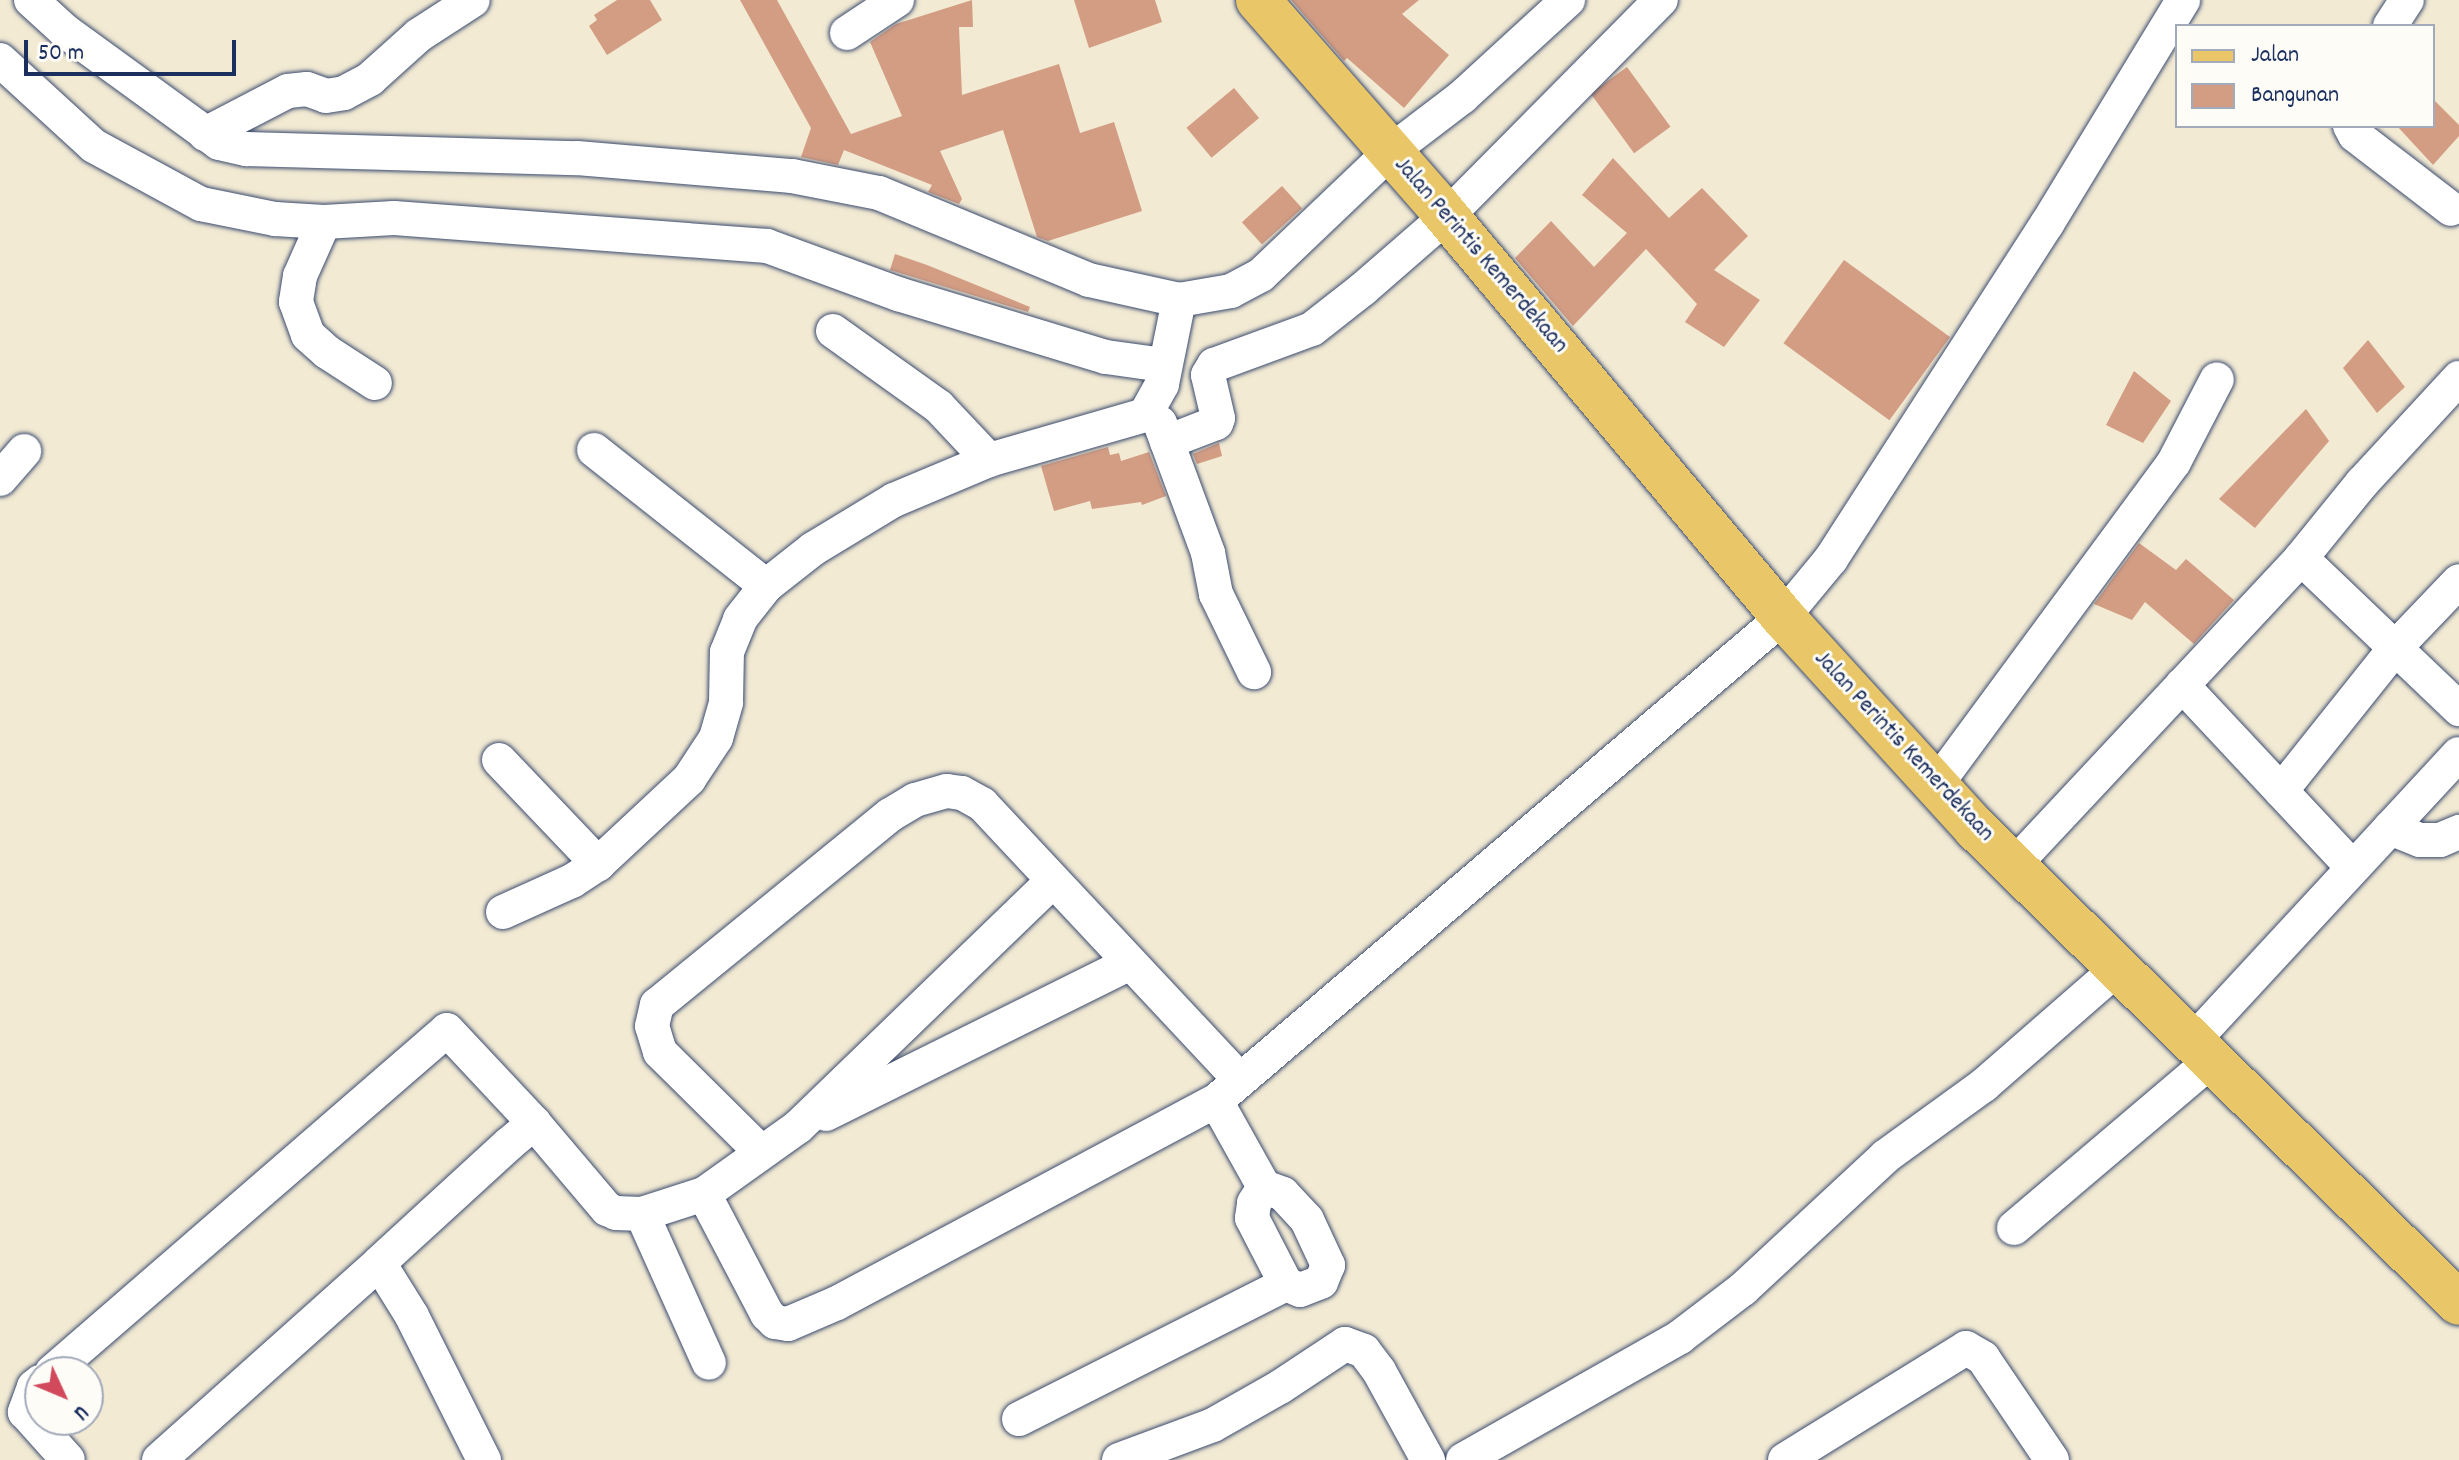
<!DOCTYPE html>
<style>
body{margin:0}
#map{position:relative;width:2459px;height:1460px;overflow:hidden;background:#f2ead3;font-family:Dekko,sans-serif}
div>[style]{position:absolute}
.building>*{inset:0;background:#d39d84;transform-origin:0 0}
.roads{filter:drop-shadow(0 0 2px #3b4b70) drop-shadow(0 0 2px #3b4b70)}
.minor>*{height:34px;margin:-17px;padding:0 17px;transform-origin:17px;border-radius:17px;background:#fff}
.major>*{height:44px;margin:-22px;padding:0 22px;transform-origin:22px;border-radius:22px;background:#e9c769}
span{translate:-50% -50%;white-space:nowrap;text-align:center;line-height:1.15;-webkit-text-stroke:6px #fdfcf7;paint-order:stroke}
.street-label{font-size:24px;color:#1b2f5e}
.legend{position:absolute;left:2175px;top:24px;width:260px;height:104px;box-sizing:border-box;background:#fdfcf7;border:2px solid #a3aaba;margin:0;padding:10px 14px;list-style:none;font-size:24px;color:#1b2f5e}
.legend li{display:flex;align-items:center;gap:16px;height:40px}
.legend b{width:40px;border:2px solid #a3aaba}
.north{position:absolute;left:24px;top:1356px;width:80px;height:80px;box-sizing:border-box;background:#fdfcf7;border:2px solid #a3aaba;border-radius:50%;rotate:134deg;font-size:22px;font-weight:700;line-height:32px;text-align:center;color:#1b2f5e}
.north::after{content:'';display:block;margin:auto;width:28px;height:36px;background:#d1495b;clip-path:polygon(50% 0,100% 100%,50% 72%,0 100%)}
.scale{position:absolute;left:24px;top:40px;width:212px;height:36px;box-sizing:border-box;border:4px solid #1b2f5e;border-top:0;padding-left:10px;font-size:24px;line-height:28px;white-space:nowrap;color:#1b2f5e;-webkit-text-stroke:6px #fdfcf7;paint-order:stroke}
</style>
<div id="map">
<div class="building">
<i style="clip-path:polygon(617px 0,650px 0,662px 20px,607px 55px,589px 26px,597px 20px,594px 15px)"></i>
<i style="clip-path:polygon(740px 0,777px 0,851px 134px,902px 116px,870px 42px,896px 24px,972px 0,973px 27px,959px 27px,962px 95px,1059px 64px,1080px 133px,1114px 122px,1142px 211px,1048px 241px,1037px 237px,1003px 130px,940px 151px,962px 199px,959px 204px,928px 192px,932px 185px,844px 150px,838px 165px,801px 157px,811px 128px)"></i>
<i style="clip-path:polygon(1074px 0,1155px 0,1162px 22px,1089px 48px)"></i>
<i style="clip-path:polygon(1291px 0,1419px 0,1402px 14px,1449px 55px,1404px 108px,1347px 58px,1344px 61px)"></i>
<i style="left:1627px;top:67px;width:74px;height:45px;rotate:54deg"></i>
<i style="left:1234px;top:88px;width:39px;height:62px;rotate:50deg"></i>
<i style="clip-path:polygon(2433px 99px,2459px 125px,2459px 136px,2433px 165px,2397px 126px,2433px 126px)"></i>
<i style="clip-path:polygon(1613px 158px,1669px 218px,1702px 188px,1748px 236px,1714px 270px,1760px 300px,1724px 347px,1685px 322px,1697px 304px,1646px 249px,1573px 326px,1515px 258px,1551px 221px,1594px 267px,1627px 233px,1582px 195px)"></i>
<i style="left:1282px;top:186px;width:30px;height:54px;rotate:48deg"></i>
<i style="clip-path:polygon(895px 254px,927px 265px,1030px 307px,1028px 312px,890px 270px)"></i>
<i style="left:1844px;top:260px;width:131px;height:103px;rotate:36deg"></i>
<i style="clip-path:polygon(2368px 340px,2405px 387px,2377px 413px,2343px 368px)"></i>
<i style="clip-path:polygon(2134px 371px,2171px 401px,2143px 443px,2106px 425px)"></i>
<i style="clip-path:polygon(2306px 409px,2329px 441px,2255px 528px,2219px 499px)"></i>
<i style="clip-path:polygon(1219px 443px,1222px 456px,1197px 464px,1193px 454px)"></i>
<i style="clip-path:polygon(1108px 447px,1110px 455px,1119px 453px,1121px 461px,1149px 452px,1166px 496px,1142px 505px,1141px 502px,1092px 509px,1090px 501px,1054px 511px,1041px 466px)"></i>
<i style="clip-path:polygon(2139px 543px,2176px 570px,2186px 559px,2234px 600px,2194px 644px,2145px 602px,2132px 620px,2094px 604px)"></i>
</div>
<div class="roads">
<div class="minor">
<i style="left:31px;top:0;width:46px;rotate:42.4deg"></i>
<i style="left:65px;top:31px;width:190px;rotate:36deg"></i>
<i style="left:219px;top:143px;width:28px;rotate:13deg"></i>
<i style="left:246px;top:149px;width:331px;rotate:1.6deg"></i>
<i style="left:577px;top:158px;width:216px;rotate:4.8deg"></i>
<i style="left:792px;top:176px;width:89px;rotate:11.1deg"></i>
<i style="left:879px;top:193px;width:227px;rotate:22.5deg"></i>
<i style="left:1089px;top:280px;width:92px;rotate:12.5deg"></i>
<i style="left:1179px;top:300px;width:53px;rotate:-9.8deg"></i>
<i style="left:1231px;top:291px;width:34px;rotate:-28deg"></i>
<i style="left:1261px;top:275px;width:178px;rotate:-43.6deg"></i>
<i style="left:1390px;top:152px;width:91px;rotate:-37.4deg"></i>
<i style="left:1462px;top:97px;width:144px;rotate:-42.5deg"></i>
<i style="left:2390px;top:26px;width:31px;rotate:-57deg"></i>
<i style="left:847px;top:33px;width:60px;rotate:-33.4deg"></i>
<i style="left:0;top:60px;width:127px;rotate:42.5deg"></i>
<i style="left:94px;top:146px;width:122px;rotate:28.5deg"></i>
<i style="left:201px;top:204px;width:76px;rotate:11.5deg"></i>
<i style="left:275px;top:219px;width:49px;rotate:3.5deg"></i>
<i style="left:324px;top:222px;width:70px;rotate:-3.3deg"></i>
<i style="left:394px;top:218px;width:374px;rotate:4.3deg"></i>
<i style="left:767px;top:246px;width:140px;rotate:20.1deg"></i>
<i style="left:898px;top:294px;width:217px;rotate:16.9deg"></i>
<i style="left:1106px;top:357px;width:59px;rotate:7.9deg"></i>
<i style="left:2350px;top:126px;width:10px;rotate:61deg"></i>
<i style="left:2355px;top:135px;width:121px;rotate:37.6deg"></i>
<i style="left:205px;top:134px;width:93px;rotate:-27.4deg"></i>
<i style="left:288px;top:91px;width:19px;rotate:-6deg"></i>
<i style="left:307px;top:89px;width:20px;rotate:20deg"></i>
<i style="left:326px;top:96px;width:18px;rotate:-9deg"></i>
<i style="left:344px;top:93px;width:30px;rotate:-28deg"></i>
<i style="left:370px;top:79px;width:66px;rotate:-41.9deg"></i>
<i style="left:419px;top:35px;width:64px;rotate:-32.9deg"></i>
<i style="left:324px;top:222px;width:59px;rotate:114deg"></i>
<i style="left:300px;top:276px;width:26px;rotate:99deg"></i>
<i style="left:296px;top:302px;width:35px;rotate:70deg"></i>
<i style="left:308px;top:335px;width:25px;rotate:42deg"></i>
<i style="left:327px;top:352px;width:57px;rotate:32.9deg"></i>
<i style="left:833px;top:331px;width:130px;rotate:35.6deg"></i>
<i style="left:939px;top:407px;width:73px;rotate:46.7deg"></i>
<i style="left:1160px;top:423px;width:139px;rotate:69.7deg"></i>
<i style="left:1208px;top:553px;width:42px;rotate:79deg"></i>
<i style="left:1216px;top:594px;width:87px;rotate:64deg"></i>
<i style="left:1167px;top:442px;width:53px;rotate:-21.2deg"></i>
<i style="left:1216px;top:423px;width:5px;rotate:-68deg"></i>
<i style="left:1218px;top:418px;width:44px;rotate:-103.1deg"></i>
<i style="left:1208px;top:375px;width:12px;rotate:-59deg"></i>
<i style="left:1214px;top:365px;width:104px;rotate:-20.2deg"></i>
<i style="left:1312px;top:329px;width:65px;rotate:-38.1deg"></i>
<i style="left:1363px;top:289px;width:111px;rotate:-41deg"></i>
<i style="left:1447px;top:216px;width:304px;rotate:-45.3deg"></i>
<i style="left:594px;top:450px;width:219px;rotate:38.3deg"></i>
<i style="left:0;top:479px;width:37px;rotate:-49deg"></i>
<i style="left:2301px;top:558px;width:97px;rotate:-50.9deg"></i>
<i style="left:2362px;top:483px;width:143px;rotate:-47.3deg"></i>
<i style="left:2182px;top:685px;width:250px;rotate:46.9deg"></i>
<i style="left:499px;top:760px;width:144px;rotate:46.4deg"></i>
<i style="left:1936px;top:785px;width:401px;rotate:-53.6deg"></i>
<i style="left:2174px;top:462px;width:93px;rotate:-62.6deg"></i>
<i style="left:2281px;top:791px;width:184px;rotate:-51.4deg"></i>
<i style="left:2396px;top:647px;width:91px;rotate:-46.3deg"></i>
<i style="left:2390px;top:828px;width:32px;rotate:22deg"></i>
<i style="left:2420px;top:840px;width:20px"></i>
<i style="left:2440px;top:840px;width:21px;rotate:-23deg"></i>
<i style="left:2014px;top:865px;width:420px;rotate:-46.9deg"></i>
<i style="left:2301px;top:558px;width:219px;rotate:43.7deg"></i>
<i style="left:503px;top:912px;width:76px;rotate:-24.2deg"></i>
<i style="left:572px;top:881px;width:31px;rotate:-33deg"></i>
<i style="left:598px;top:864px;width:125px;rotate:-43deg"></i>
<i style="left:689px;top:779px;width:49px;rotate:-56.6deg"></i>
<i style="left:716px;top:738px;width:37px;rotate:-74deg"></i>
<i style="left:726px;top:702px;width:50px;rotate:-88.9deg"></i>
<i style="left:727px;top:652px;width:35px;rotate:-68deg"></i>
<i style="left:740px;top:619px;width:42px;rotate:-51.8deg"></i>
<i style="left:766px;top:586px;width:60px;rotate:-38.2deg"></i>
<i style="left:813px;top:549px;width:95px;rotate:-31.2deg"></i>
<i style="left:894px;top:500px;width:103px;rotate:-22.8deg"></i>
<i style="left:989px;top:460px;width:162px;rotate:-16.1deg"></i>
<i style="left:1145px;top:415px;width:35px;rotate:-61deg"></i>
<i style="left:1162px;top:384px;width:86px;rotate:-78.6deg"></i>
<i style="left:2193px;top:1041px;width:391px;rotate:-47.2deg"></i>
<i style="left:1216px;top:1101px;width:98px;rotate:60.8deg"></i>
<i style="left:1264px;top:1187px;width:20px;rotate:20deg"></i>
<i style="left:1283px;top:1194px;width:35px;rotate:47deg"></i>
<i style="left:1307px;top:1220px;width:50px;rotate:65deg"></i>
<i style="left:1328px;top:1265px;width:18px;rotate:112deg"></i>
<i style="left:1321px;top:1282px;width:22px;rotate:159deg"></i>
<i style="left:1300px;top:1290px;width:15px;rotate:-157deg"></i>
<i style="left:1286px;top:1284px;width:74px;rotate:-117.3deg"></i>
<i style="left:1252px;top:1218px;width:15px;rotate:-82deg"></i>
<i style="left:1254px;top:1203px;width:19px;rotate:-58deg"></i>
<i style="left:826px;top:1114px;width:339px;rotate:-26.4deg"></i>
<i style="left:761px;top:1152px;width:142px;rotate:-135.3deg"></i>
<i style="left:660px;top:1052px;width:27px;rotate:-107deg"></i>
<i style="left:652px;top:1026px;width:22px;rotate:-77deg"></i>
<i style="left:657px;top:1005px;width:301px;rotate:-39.2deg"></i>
<i style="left:890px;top:815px;width:29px;rotate:-31deg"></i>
<i style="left:915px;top:800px;width:33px;rotate:-16deg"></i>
<i style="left:947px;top:791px;width:15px;rotate:8deg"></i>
<i style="left:962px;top:793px;width:23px;rotate:29deg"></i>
<i style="left:982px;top:804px;width:378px;rotate:46.9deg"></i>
<i style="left:704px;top:1194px;width:115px;rotate:-35.5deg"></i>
<i style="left:798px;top:1127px;width:354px;rotate:-44deg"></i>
<i style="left:642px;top:1214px;width:163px;rotate:65.8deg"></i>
<i style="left:2014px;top:1228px;width:260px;rotate:-40.3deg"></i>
<i style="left:52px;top:1372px;width:522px;rotate:-40.89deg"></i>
<i style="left:447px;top:1030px;width:127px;rotate:46.9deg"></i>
<i style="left:40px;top:1382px;width:8px;rotate:140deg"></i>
<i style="left:34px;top:1387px;width:27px;rotate:110deg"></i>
<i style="left:25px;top:1412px;width:64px;rotate:48.1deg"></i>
<i style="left:1019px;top:1419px;width:299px;rotate:-26.8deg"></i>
<i style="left:159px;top:1460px;width:295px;rotate:-41.8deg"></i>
<i style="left:484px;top:1460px;width:161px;rotate:-116.6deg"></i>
<i style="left:412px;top:1316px;width:62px;rotate:-121.9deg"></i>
<i style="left:379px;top:1263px;width:176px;rotate:-42.5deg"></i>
<i style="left:509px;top:1144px;width:33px;rotate:-40deg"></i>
<i style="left:534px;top:1123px;width:113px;rotate:49.7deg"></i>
<i style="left:607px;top:1209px;width:10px;rotate:24deg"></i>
<i style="left:616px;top:1213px;width:26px;rotate:2deg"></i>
<i style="left:642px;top:1214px;width:65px;rotate:-17.9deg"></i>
<i style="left:704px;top:1194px;width:136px;rotate:62.3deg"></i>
<i style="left:767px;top:1314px;width:11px;rotate:45deg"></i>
<i style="left:775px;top:1322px;width:13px;rotate:9deg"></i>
<i style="left:788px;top:1324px;width:53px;rotate:-23.2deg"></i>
<i style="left:837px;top:1303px;width:429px;rotate:-28.1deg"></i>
<i style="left:1216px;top:1101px;width:745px;rotate:-40.48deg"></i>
<i style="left:1783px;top:617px;width:75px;rotate:-50.4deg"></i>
<i style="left:1831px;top:559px;width:399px;rotate:-57.2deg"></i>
<i style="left:2047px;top:224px;width:262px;rotate:-58.7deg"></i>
<i style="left:1119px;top:1460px;width:100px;rotate:-20.4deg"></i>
<i style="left:1213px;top:1425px;width:77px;rotate:-29.6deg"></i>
<i style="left:1280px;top:1387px;width:78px;rotate:-33.5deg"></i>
<i style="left:1345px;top:1344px;width:20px;rotate:20deg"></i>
<i style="left:1364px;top:1351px;width:25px;rotate:53deg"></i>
<i style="left:1379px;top:1371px;width:102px;rotate:61.2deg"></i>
<i style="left:1463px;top:1460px;width:249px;rotate:-29.5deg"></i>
<i style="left:1680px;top:1337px;width:79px;rotate:-37.3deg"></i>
<i style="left:1743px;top:1289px;width:195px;rotate:-42.9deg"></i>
<i style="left:1886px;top:1156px;width:121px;rotate:-35.9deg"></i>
<i style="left:1984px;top:1085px;width:178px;rotate:-41.1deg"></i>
<i style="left:1785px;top:1460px;width:213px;rotate:-31.7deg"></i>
<i style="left:1966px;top:1348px;width:20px;rotate:30deg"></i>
<i style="left:1983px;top:1358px;width:123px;rotate:55.9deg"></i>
</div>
<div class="major">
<i style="left:1258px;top:0;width:275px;rotate:48.8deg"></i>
<i style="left:1439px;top:207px;width:535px;rotate:50deg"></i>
<i style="left:1783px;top:617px;width:285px;rotate:47.7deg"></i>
<i style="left:1975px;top:828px;width:678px;rotate:44.46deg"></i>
</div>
</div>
<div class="street-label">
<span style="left:1480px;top:256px;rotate:49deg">Jalan Perintis Kemerdekaan</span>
<span style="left:1903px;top:747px;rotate:47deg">Jalan Perintis Kemerdekaan</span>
</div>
<ul class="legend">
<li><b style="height:10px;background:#e9c769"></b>Jalan</li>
<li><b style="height:22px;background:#d39d84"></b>Bangunan</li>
</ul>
<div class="north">U</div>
<div class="scale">50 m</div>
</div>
